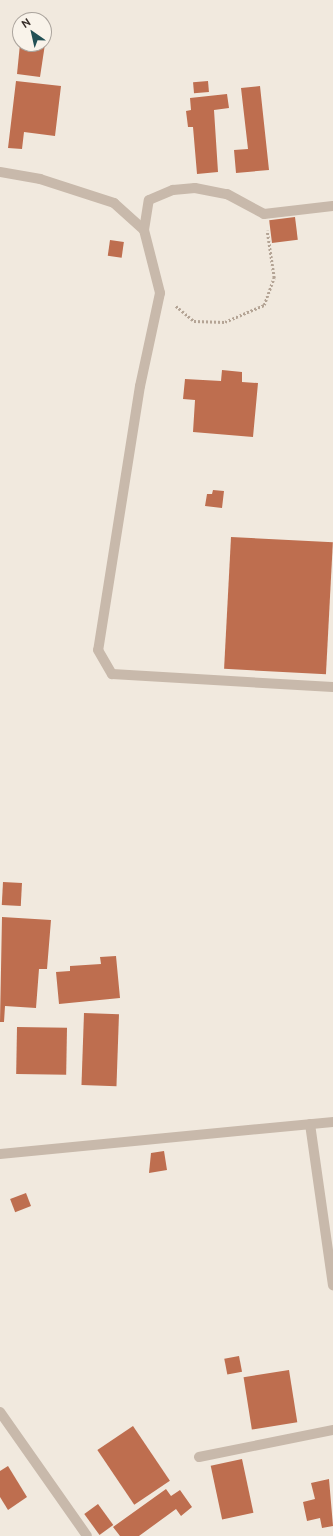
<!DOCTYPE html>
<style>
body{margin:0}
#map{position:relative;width:333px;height:1536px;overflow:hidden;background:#f1e9de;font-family:Ubuntu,sans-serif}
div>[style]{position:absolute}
.building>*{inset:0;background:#be6e4f;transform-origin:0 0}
.path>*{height:2.5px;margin-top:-1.25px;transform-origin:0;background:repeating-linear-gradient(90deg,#b4a495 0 2px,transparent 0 4px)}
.service>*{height:10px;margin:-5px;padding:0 5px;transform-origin:5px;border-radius:5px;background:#c8b9ab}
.minor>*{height:10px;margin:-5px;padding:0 5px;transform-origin:5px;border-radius:5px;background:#c8b9ab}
span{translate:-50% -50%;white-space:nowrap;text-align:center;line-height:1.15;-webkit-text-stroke:4px #f9f3ea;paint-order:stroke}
.north{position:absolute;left:12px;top:12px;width:40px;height:40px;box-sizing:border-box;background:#f9f3ea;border:1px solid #aba49d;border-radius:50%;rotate:326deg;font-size:11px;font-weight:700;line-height:16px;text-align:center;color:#372e29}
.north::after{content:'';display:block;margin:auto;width:14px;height:18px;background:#225055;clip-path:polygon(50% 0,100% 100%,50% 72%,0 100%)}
</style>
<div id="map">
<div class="building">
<i style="clip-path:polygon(20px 44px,45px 44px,40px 77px,17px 74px)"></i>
<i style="clip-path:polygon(16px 81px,61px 86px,55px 136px,24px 132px,22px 149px,8px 148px)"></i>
<i style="left:208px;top:81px;width:11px;height:15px;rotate:85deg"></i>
<i style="clip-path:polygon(260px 86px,269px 170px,236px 173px,234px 150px,248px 149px,241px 88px)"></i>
<i style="clip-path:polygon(227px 94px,229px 108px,214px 110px,218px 172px,197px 174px,193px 127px,188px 127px,186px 111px,191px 110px,190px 98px)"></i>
<i style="left:295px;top:217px;width:23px;height:26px;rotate:83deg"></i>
<i style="left:110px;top:240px;width:14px;height:16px;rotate:8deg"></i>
<i style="clip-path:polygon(222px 370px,242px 372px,242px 382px,258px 383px,253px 437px,193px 432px,195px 400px,183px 399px,185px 379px,221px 381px)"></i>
<i style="clip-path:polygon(213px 490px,224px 491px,222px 508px,205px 506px,207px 494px,212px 494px)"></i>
<i style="left:231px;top:537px;width:102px;height:132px;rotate:3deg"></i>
<i style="left:3px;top:882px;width:19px;height:23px;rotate:3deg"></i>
<i style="clip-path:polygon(2px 917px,51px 920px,47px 969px,39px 969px,36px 1008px,5px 1006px,4px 1022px,0 1022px)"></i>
<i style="clip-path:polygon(116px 956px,120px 998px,59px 1004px,56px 972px,70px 971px,70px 966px,101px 964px,100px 957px)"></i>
<i style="left:84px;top:1013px;width:35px;height:72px;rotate:2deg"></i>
<i style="left:17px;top:1027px;width:50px;height:47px;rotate:1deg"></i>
<i style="clip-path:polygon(164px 1151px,167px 1170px,149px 1173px,151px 1153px)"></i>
<i style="left:26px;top:1193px;width:14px;height:17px;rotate:69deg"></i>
<i style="left:239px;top:1356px;width:16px;height:15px;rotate:79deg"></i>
<i style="left:289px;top:1370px;width:53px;height:46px;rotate:81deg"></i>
<i style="left:133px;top:1426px;width:66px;height:43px;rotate:56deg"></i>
<i style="left:242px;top:1459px;width:55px;height:32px;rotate:78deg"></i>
<i style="clip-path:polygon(8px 1466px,27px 1497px,8px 1510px,0 1497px,0 1471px)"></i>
<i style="clip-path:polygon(329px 1479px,333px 1526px,322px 1528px,320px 1518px,307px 1521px,303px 1502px,315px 1499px,311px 1483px)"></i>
<i style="clip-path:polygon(166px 1489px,171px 1496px,180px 1490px,192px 1507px,181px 1516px,176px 1509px,139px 1536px,120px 1536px,113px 1527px)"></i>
<i style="left:98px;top:1504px;width:26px;height:17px;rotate:54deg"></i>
</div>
<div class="path">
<i style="left:176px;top:306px;width:23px;rotate:40deg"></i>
<i style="left:194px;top:321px;width:31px;rotate:2deg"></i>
<i style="left:225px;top:322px;width:43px;rotate:-23.6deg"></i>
<i style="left:264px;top:305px;width:29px;rotate:-70deg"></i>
<i style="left:274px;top:278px;width:48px;rotate:-98.5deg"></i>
</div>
<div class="service">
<i style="left:199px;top:1457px;width:137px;rotate:-11.4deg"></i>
</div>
<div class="minor">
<i style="left:0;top:172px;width:41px;rotate:9.9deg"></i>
<i style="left:40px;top:179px;width:78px;rotate:18deg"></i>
<i style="left:114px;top:203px;width:40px;rotate:42deg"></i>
<i style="left:144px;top:230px;width:65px;rotate:75.7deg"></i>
<i style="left:160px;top:293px;width:95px;rotate:102.1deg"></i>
<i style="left:140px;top:386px;width:267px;rotate:99deg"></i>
<i style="left:98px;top:650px;width:28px;rotate:60deg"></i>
<i style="left:112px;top:674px;width:221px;rotate:3.4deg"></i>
<i style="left:144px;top:230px;width:30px;rotate:-81deg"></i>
<i style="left:149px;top:200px;width:26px;rotate:-23deg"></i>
<i style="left:173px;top:190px;width:22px;rotate:-5deg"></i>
<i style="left:195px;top:188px;width:33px;rotate:11deg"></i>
<i style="left:227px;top:194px;width:42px;rotate:28.4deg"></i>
<i style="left:264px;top:214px;width:69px;rotate:-6.6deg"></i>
<i style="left:310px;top:1124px;width:163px;rotate:81.9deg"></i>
<i style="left:0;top:1154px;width:335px;rotate:-5.5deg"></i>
<i style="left:0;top:1412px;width:151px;rotate:54.9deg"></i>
</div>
<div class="north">N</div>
</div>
